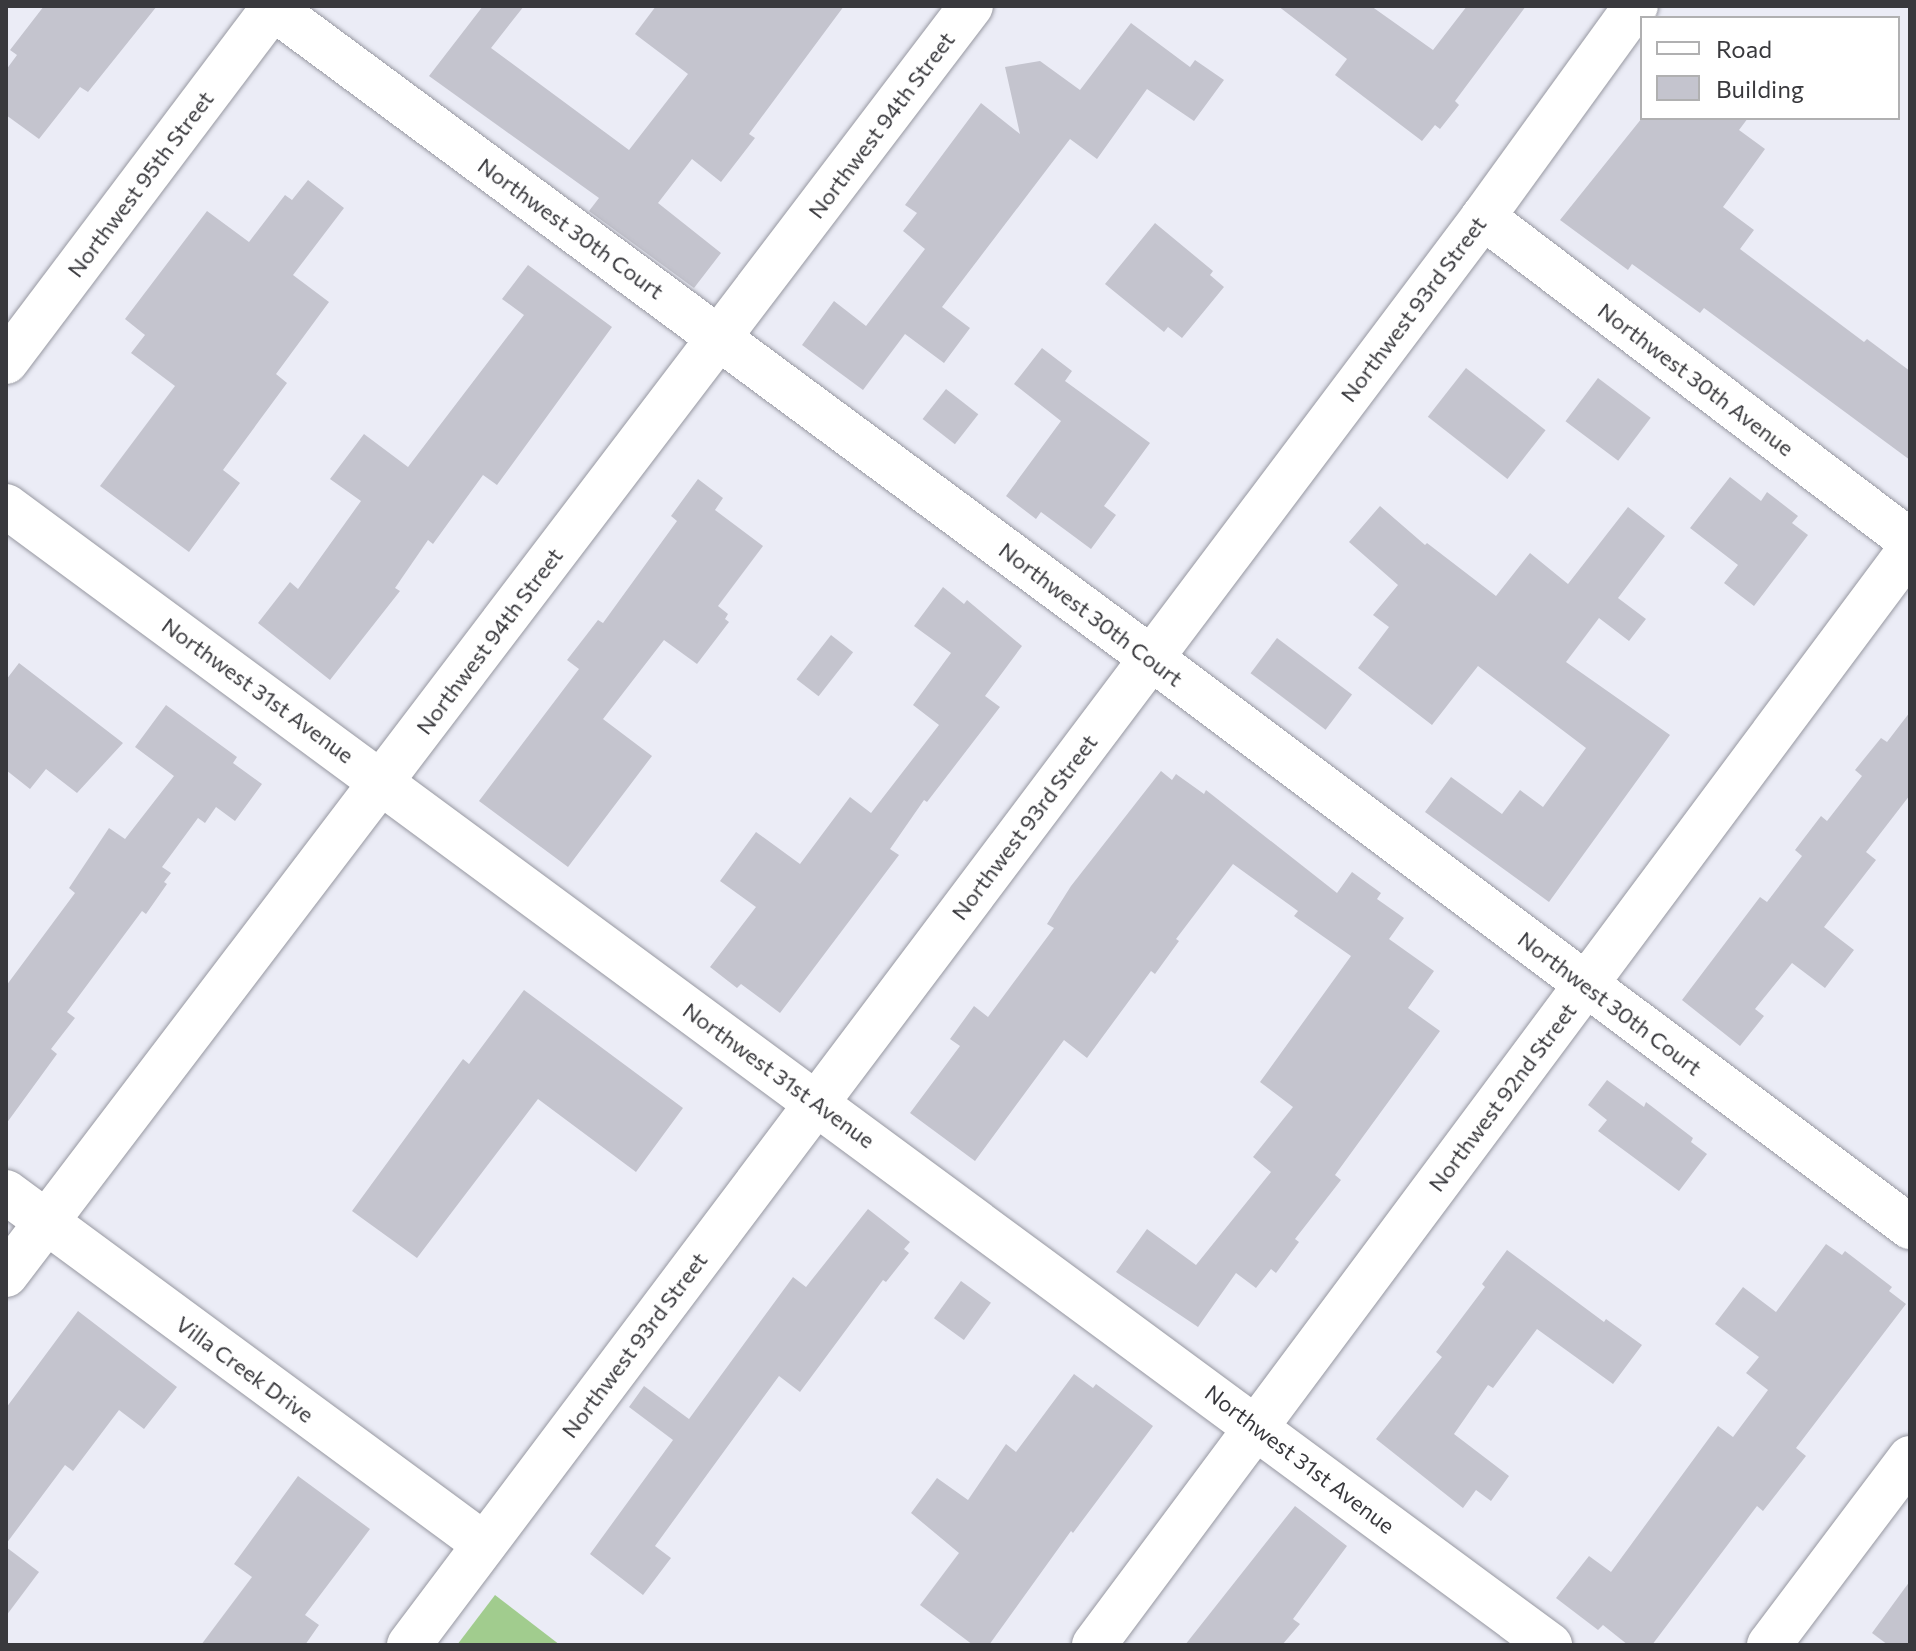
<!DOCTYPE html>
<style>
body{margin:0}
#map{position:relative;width:1916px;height:1651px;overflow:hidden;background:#ebecf6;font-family:Commissioner,sans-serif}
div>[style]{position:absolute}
.green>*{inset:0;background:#a1cc8e}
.building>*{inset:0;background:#c4c4ce;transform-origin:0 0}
.roads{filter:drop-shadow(0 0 2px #9798a1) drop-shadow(0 0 2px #9798a1)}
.minor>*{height:44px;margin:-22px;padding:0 22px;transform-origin:22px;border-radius:22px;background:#fff}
span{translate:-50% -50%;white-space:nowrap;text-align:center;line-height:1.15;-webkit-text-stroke:6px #fff;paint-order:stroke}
.street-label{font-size:22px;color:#39393d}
.frame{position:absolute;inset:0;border:8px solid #39393d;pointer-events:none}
.legend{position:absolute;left:1640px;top:16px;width:260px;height:104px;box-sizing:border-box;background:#fff;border:2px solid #b0b0b1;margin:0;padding:10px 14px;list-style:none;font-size:24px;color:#39393d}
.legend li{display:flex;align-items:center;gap:16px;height:40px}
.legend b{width:40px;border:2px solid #b0b0b1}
</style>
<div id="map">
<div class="green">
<i style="clip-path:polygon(495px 1595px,560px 1645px,457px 1645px)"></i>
</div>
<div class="building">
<i style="clip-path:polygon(44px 6px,157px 6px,88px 92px,80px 87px,39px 139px,6px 115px,6px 70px,17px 55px,10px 50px)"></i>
<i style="clip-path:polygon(483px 6px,524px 6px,491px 48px,629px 150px,688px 74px,635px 34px,656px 6px,844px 6px,749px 134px,755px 138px,721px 182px,692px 159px,658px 203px,721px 253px,694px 288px,589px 211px,599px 198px,429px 76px)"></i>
<i style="clip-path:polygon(1278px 6px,1371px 6px,1433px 50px,1467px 6px,1526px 6px,1455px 101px,1459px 105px,1440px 129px,1435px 125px,1422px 141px,1335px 75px,1347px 59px)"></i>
<i style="clip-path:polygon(1131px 23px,1190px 67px,1195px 60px,1224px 80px,1194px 121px,1147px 89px,1097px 159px,1070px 139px,942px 307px,970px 328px,944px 363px,905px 334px,863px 390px,802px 345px,834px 301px,866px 326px,925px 249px,903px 231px,917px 213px,905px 205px,981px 103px,1020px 134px,1005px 67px,1040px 61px,1080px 90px)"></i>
<i style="clip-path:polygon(1642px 118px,1748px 118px,1739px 130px,1765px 149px,1723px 207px,1754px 230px,1740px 249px,1864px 342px,1867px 339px,1910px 371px,1910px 460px,1704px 308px,1700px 313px,1632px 264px,1628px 270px,1560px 220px)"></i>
<i style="clip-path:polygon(308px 180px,344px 208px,293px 275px,329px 302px,276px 374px,287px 383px,223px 470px,240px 483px,189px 552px,100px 486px,175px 386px,131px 353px,145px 335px,125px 319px,207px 211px,249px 242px,285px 195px,292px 200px)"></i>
<i style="clip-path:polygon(1155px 223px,1213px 271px,1210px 275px,1224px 287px,1182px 338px,1168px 327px,1164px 332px,1105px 284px)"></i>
<i style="clip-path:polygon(528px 265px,612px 327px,497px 485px,483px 475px,433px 544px,428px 540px,395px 588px,400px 591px,330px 680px,258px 623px,290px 582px,298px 589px,361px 501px,330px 479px,364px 434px,408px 467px,524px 315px,502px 299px)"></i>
<i style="clip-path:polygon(1042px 348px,1072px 371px,1065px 381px,1150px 443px,1104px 506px,1116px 515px,1091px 549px,1041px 512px,1036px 519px,1006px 496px,1061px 421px,1014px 384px)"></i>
<i style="left:1466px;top:368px;width:101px;height:62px;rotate:38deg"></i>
<i style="left:1598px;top:378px;width:66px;height:54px;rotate:37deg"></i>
<i style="left:946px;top:389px;width:41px;height:38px;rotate:38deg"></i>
<i style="clip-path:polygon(1730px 477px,1761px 501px,1767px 492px,1798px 516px,1792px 523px,1808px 535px,1754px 606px,1724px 583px,1738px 565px,1690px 528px)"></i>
<i style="clip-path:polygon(698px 479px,723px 498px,715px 510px,763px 546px,718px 606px,728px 614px,725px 619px,729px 622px,697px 664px,664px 640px,603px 719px,652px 756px,568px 867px,479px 801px,579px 669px,567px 660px,598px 620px,603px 623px,677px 521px,671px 516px)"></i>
<i style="clip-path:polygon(1380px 506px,1425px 545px,1427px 543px,1496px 596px,1530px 553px,1568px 584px,1628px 507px,1665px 536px,1618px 598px,1646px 619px,1629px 641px,1599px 618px,1566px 662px,1670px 735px,1549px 902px,1425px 812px,1451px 777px,1502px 814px,1520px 790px,1543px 807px,1586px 748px,1478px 666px,1432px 725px,1358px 668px,1389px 627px,1373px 615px,1398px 585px,1349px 542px)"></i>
<i style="clip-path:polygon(943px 587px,964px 604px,967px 600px,1022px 646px,985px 696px,1000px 707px,927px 802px,924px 800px,890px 849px,899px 855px,780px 1013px,741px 984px,737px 988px,710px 967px,756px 907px,720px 881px,756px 832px,800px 864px,850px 797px,871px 813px,939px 725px,913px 705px,951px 653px,914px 626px)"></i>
<i style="left:831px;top:635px;width:28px;height:56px;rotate:38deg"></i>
<i style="left:1277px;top:638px;width:94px;height:44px;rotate:37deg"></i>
<i style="clip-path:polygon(19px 663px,123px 743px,77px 793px,46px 769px,30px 789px,6px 770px,6px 680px)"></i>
<i style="clip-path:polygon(166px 705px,237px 757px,233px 763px,262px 784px,235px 821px,216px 807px,205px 823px,198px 818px,162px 867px,171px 873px,164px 882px,167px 884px,146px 914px,142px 911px,67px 1012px,75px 1018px,51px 1049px,57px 1054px,6px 1124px,6px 986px,75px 893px,69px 888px,109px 828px,125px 839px,174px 776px,135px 747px)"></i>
<i style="clip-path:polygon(1910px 712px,1910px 795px,1866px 852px,1876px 860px,1824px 927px,1854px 950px,1825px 988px,1792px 963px,1755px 1009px,1764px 1016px,1740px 1046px,1682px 1000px,1760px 897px,1767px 902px,1802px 856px,1795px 850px,1821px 816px,1827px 821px,1862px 776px,1855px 770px,1881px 738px,1887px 742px)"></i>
<i style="clip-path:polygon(1161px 771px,1172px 780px,1176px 774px,1204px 794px,1206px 790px,1337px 893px,1352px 872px,1381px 893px,1377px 899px,1404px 918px,1389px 939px,1434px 971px,1408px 1008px,1440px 1031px,1335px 1175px,1341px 1180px,1295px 1239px,1299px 1242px,1276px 1273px,1271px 1269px,1256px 1288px,1236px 1273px,1198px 1327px,1116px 1272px,1147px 1229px,1196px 1265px,1271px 1172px,1253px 1157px,1293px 1107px,1260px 1082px,1351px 956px,1294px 916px,1298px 911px,1233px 864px,1176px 939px,1179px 941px,1155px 974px,1151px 971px,1087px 1058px,1064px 1040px,975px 1161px,910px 1113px,960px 1046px,950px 1039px,974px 1006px,988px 1017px,1054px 928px,1047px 924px,1071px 886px)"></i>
<i style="clip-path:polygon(524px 990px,683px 1108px,636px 1172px,538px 1099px,417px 1258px,352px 1211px,463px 1059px,469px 1064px)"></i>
<i style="clip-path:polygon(1607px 1080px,1644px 1107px,1646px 1102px,1693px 1138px,1691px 1142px,1707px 1154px,1679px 1191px,1598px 1131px,1607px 1120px,1588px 1105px)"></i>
<i style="clip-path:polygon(868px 1209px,910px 1242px,904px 1249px,909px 1253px,886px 1282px,883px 1280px,800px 1392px,779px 1376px,655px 1546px,671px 1558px,643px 1595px,590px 1554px,673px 1440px,629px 1407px,644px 1386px,689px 1419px,793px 1277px,806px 1287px)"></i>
<i style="clip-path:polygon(1826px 1244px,1842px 1255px,1845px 1251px,1892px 1287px,1889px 1291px,1906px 1304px,1796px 1448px,1806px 1456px,1763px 1511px,1757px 1506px,1652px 1645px,1628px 1645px,1603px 1625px,1598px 1630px,1556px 1598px,1589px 1556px,1611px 1572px,1718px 1426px,1733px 1437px,1768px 1390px,1746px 1373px,1759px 1357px,1715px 1324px,1743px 1287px,1776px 1312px)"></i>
<i style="clip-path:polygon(1507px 1250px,1604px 1322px,1606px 1319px,1642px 1345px,1613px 1384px,1537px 1329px,1493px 1388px,1488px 1385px,1454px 1434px,1509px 1476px,1491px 1501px,1476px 1490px,1463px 1508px,1376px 1439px,1442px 1357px,1436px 1352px,1485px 1287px,1482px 1284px)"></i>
<i style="left:961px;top:1281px;width:37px;height:46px;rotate:36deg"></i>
<i style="clip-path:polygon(78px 1311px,177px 1387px,144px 1429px,119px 1410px,73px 1471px,65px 1465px,6px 1544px,6px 1408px)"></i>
<i style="clip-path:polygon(1074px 1374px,1093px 1388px,1096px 1384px,1153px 1426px,1073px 1533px,1071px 1531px,989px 1645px,973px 1645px,920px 1605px,959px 1553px,911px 1513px,937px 1478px,968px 1500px,1006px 1444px,1016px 1452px)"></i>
<i style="clip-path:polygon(298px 1476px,370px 1529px,305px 1615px,319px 1625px,305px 1645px,201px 1645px,252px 1577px,234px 1564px)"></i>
<i style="clip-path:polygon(1295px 1506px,1347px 1546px,1293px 1619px,1300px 1624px,1282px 1645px,1185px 1645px)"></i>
<i style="clip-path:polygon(6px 1547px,39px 1572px,6px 1616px)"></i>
<i style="clip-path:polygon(1910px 1581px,1910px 1645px,1888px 1645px,1872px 1633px)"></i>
</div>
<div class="roads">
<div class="minor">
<i style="left:270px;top:6px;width:1096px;rotate:36.5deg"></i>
<i style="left:1151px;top:658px;width:949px;rotate:36.86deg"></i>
<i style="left:1483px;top:217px;width:536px;rotate:37.19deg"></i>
<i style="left:6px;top:362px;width:446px;rotate:-53deg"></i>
<i style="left:6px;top:506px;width:1919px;rotate:36.42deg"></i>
<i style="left:6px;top:1192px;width:594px;rotate:36.37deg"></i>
<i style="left:6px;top:1275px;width:1594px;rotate:-52.75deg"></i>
<i style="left:409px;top:1645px;width:1787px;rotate:-53.05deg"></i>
<i style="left:1483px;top:217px;width:261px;rotate:-54.1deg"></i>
<i style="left:1094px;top:1645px;width:1366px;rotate:-53.33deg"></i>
<i style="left:1769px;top:1645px;width:234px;rotate:-53deg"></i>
</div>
</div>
<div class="street-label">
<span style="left:881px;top:125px;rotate:-53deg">Northwest 94th Street</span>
<span style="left:140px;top:184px;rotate:-53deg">Northwest 95th Street</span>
<span style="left:571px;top:228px;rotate:36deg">Northwest 30th Court</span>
<span style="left:1413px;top:309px;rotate:-53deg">Northwest 93rd Street</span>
<span style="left:1696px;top:379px;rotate:37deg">Northwest 30th Avenue</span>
<span style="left:1091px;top:614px;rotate:37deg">Northwest 30th Court</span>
<span style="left:489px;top:641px;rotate:-53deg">Northwest 94th Street</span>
<span style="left:258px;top:690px;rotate:36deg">Northwest 31st Avenue</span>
<span style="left:1024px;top:827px;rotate:-53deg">Northwest 93rd Street</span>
<span style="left:1610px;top:1003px;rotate:37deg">Northwest 30th Court</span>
<span style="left:779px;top:1075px;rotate:36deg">Northwest 31st Avenue</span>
<span style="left:1502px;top:1097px;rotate:-53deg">Northwest 92nd Street</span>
<span style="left:634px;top:1345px;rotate:-53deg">Northwest 93rd Street</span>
<span style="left:245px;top:1369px;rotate:36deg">Villa Creek Drive</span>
<span style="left:1300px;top:1459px;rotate:37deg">Northwest 31st Avenue</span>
</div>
<div class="frame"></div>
<ul class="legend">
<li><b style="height:10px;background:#fff"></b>Road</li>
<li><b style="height:22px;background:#c4c4ce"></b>Building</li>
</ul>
</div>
